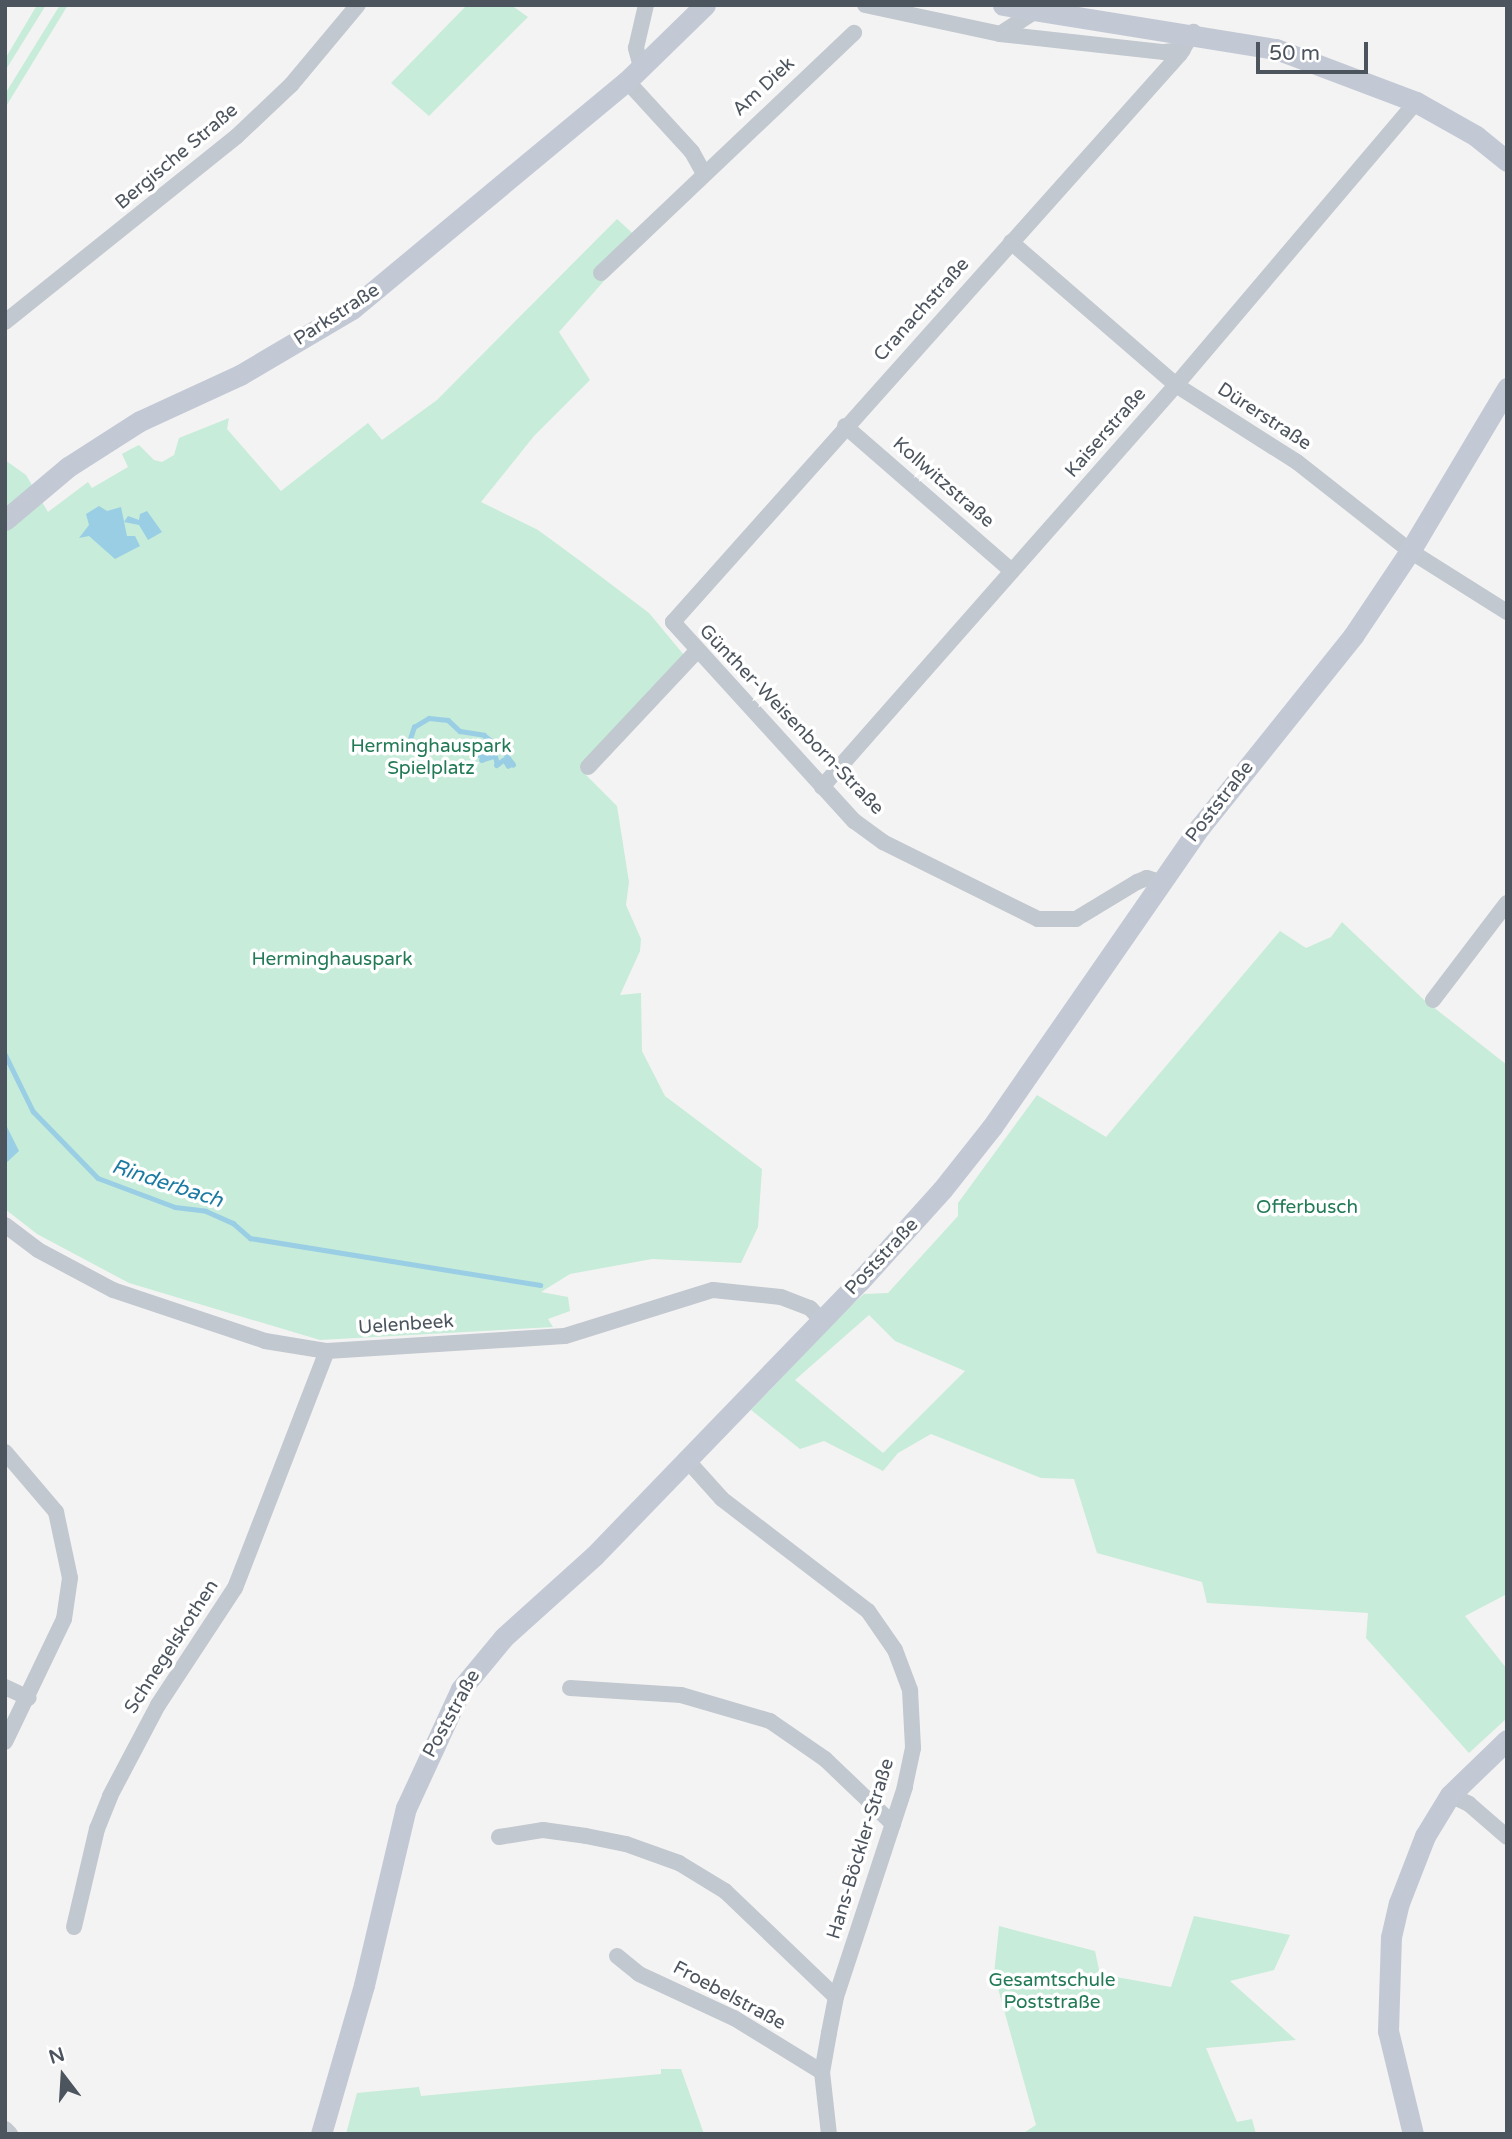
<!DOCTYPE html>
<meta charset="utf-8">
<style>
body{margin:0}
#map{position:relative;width:1512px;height:2139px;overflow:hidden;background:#f4f3f3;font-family:"Varela Round",sans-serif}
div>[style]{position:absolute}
.green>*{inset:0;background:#c7ecd9}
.water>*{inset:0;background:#99cee5}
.stream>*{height:4.5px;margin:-2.25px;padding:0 2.25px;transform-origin:2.25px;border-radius:2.25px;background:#99cee5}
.street>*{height:16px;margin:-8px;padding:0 8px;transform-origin:8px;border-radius:8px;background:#c2c8cf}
.secondary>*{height:21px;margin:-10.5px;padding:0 10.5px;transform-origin:10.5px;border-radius:10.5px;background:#c3c9d4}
span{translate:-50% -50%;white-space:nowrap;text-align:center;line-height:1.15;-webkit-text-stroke:7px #fff;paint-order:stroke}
.street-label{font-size:19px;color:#4c545e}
.park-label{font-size:19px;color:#227a56}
.water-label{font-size:21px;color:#1b7aa2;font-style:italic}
.frame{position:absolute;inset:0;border:7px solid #4c545e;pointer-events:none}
.north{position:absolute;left:28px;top:2041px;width:70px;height:70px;-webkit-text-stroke:5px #fff;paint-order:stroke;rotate:343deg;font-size:19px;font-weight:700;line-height:28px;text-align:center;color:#4c545e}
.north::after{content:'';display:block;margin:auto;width:24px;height:32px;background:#4c545e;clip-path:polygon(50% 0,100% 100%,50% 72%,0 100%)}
.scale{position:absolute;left:1256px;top:42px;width:112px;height:32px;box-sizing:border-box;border:4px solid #4c545e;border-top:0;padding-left:9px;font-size:21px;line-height:24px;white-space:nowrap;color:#4c545e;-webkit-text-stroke:5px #fff;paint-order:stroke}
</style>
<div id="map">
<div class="green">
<i style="clip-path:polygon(37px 5px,46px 5px,5px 71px,5px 59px)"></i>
<i style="clip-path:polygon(60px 5px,68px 5px,5px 108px,5px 94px)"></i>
<i style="clip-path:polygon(467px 5px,511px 5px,528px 17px,429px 116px,391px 83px)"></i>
<i style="clip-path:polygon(617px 219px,640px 240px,559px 332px,590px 380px,534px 436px,481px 502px,538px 530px,583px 563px,649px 613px,684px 655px,580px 769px,617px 806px,629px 882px,626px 905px,641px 939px,640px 951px,620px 995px,641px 993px,642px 1051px,665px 1096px,762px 1169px,758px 1227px,741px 1263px,652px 1259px,570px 1274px,541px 1292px,568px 1297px,570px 1311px,548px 1319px,553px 1327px,320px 1340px,129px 1283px,37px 1234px,5px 1209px,5px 460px,26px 475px,48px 512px,88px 482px,92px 488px,128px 467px,122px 454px,131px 449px,139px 445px,154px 460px,162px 462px,174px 455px,179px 438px,229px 418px,227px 429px,281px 491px,368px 423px,382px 440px,437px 400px)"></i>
<i style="clip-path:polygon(evenodd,1342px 922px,1423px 999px,1507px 1065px,1507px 1594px,1465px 1616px,1507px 1669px,1507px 1718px,1469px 1753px,1366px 1638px,1368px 1613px,1207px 1603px,1202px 1582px,1097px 1553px,1074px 1479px,1041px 1478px,931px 1434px,898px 1453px,883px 1471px,824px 1441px,800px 1449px,751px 1410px,846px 1310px,864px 1294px,888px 1293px,958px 1216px,958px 1203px,1037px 1095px,1106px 1137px,1280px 931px,1306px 948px,1331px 937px,1342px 922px,869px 1315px,895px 1341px,965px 1371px,883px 1453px,795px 1380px,869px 1315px)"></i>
<i style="clip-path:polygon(1194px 1916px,1290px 1935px,1274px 1970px,1230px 1981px,1296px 2040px,1206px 2048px,1237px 2122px,1252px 2119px,1256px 2134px,1022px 2134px,1036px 2125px,994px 1974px,999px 1926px,1095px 1951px,1100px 1974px,1171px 1987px)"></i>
<i style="clip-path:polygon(661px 2069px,681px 2069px,704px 2134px,346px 2134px,357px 2093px,419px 2087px,421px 2096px,661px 2074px)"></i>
</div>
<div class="water">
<i style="clip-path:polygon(99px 506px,107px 511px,121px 507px,127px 536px,135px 536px,140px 546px,115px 559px,89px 536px,79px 538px,89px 525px,86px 514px)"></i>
<i style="clip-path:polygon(147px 511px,162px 532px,148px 540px,139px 525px,124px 522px,128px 516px,139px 520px,140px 514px)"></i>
<i style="clip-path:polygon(5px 1123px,19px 1151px,5px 1164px)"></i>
</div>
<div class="stream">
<i style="left:409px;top:742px;width:16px;rotate:-72deg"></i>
<i style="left:414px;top:727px;width:17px;rotate:-31deg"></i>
<i style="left:429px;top:718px;width:19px;rotate:6deg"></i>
<i style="left:448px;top:720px;width:16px;rotate:43deg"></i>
<i style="left:460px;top:731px;width:24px;rotate:9deg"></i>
<i style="left:484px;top:735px;width:23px;rotate:38deg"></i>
<i style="left:502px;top:749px;width:19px;rotate:54deg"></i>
<i style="left:513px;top:764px;width:5px;rotate:158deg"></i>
<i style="left:508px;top:766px;width:7px;rotate:-124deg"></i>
<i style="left:504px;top:760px;width:9px;rotate:144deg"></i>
<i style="left:497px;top:765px;width:9px;rotate:-103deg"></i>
<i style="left:495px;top:756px;width:14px;rotate:163deg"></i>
<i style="left:482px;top:760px;width:4px;rotate:-63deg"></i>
<i style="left:484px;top:756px;width:7px;rotate:-172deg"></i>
<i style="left:477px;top:755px;width:7px;rotate:-82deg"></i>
<i style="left:478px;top:748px;width:9px;rotate:-153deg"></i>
<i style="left:470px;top:744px;width:59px;rotate:-179deg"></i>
<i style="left:5px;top:1054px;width:64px;rotate:63.8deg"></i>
<i style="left:33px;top:1111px;width:93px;rotate:45.9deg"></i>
<i style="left:98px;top:1178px;width:82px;rotate:20.6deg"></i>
<i style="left:175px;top:1207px;width:31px;rotate:7deg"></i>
<i style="left:206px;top:1211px;width:30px;rotate:24deg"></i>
<i style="left:233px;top:1223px;width:23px;rotate:41deg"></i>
<i style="left:250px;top:1238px;width:294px;rotate:9.2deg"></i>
</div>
<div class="street">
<i style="left:865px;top:5px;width:138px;rotate:12.1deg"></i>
<i style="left:1000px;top:34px;width:165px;rotate:6.3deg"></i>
<i style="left:1164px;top:52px;width:19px;rotate:-6deg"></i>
<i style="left:1000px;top:34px;width:40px;rotate:-32.9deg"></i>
<i style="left:641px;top:67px;width:20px;rotate:-105deg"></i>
<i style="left:636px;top:48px;width:44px;rotate:-76.9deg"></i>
<i style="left:627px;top:81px;width:96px;rotate:47.5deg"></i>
<i style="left:692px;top:152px;width:23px;rotate:61deg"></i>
<i style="left:1011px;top:242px;width:218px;rotate:40.9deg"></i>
<i style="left:1176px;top:385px;width:143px;rotate:32.5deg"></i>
<i style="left:1297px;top:462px;width:144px;rotate:38.2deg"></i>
<i style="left:1410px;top:551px;width:115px;rotate:32.2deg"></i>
<i style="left:601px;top:273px;width:349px;rotate:-43.5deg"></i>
<i style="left:5px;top:322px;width:297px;rotate:-38.7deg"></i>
<i style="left:237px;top:136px;width:74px;rotate:-43.4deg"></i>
<i style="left:291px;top:85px;width:104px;rotate:-50.1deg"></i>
<i style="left:845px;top:426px;width:221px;rotate:41deg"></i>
<i style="left:588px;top:767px;width:158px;rotate:-46.8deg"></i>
<i style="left:822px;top:787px;width:536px;rotate:-48.63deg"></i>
<i style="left:1176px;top:385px;width:371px;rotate:-49.7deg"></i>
<i style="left:1160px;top:882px;width:14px;rotate:-163deg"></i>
<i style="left:1147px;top:878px;width:11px;rotate:158deg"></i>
<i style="left:1137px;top:882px;width:71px;rotate:148.8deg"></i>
<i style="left:1076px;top:919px;width:38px;rotate:180deg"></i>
<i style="left:1038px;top:919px;width:173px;rotate:-153.6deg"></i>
<i style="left:883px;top:842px;width:36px;rotate:-144deg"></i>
<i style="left:854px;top:821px;width:269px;rotate:-132.3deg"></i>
<i style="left:673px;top:622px;width:761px;rotate:-48.25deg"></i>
<i style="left:1180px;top:54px;width:26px;rotate:-59deg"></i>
<i style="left:1433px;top:1000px;width:122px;rotate:-52.7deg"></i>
<i style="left:5px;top:1225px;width:41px;rotate:37.1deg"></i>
<i style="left:38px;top:1250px;width:85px;rotate:28.1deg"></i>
<i style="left:113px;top:1290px;width:160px;rotate:18.5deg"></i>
<i style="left:265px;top:1341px;width:63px;rotate:9.2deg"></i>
<i style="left:327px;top:1351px;width:238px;rotate:-3.6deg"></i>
<i style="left:565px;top:1336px;width:155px;rotate:-17.3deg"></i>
<i style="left:713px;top:1290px;width:68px;rotate:5.9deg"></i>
<i style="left:781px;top:1297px;width:31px;rotate:21deg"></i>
<i style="left:810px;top:1308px;width:18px;rotate:47deg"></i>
<i style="left:5px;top:1452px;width:79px;rotate:49.6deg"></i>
<i style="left:56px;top:1512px;width:67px;rotate:78deg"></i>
<i style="left:70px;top:1578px;width:41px;rotate:98.3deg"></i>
<i style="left:64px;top:1619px;width:136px;rotate:115.6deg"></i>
<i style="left:687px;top:1460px;width:52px;rotate:48.1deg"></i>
<i style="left:722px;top:1499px;width:184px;rotate:37.5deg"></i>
<i style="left:868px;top:1611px;width:47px;rotate:55.3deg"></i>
<i style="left:895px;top:1650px;width:43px;rotate:69.4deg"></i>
<i style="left:910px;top:1690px;width:58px;rotate:87deg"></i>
<i style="left:913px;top:1748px;width:40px;rotate:102deg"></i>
<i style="left:905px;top:1787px;width:221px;rotate:108.2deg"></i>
<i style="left:836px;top:1997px;width:37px;rotate:101deg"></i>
<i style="left:829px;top:2033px;width:40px;rotate:100deg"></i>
<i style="left:822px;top:2072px;width:62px;rotate:83.6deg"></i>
<i style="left:5px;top:1687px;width:26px;rotate:25deg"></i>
<i style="left:570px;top:1688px;width:111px;rotate:3.6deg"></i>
<i style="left:681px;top:1695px;width:93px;rotate:16.3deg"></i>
<i style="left:770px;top:1721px;width:67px;rotate:34.6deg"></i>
<i style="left:825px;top:1759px;width:94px;rotate:43.7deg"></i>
<i style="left:1450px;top:1795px;width:21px;rotate:25deg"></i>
<i style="left:1469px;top:1804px;width:50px;rotate:41deg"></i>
<i style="left:499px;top:1837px;width:45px;rotate:-9deg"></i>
<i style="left:543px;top:1830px;width:43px;rotate:7.9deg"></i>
<i style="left:586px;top:1836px;width:41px;rotate:11.3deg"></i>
<i style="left:626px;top:1844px;width:56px;rotate:19.7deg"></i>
<i style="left:679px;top:1863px;width:54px;rotate:31.3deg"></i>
<i style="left:725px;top:1891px;width:153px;rotate:43.7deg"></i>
<i style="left:74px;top:1927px;width:101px;rotate:-76.8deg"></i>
<i style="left:97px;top:1829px;width:35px;rotate:-68deg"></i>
<i style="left:110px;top:1796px;width:103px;rotate:-62.2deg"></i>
<i style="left:158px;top:1705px;width:140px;rotate:-56.7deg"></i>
<i style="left:235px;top:1588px;width:254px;rotate:-68.8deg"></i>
<i style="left:617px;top:1956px;width:28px;rotate:39deg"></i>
<i style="left:639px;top:1974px;width:105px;rotate:24.9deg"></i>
<i style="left:734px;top:2018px;width:103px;rotate:31.5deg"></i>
<i style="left:5px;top:2129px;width:7px;rotate:45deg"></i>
</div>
<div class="secondary">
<i style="left:1003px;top:5px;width:277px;rotate:9.2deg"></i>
<i style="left:1276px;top:49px;width:150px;rotate:20.7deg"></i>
<i style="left:1416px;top:102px;width:69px;rotate:29.5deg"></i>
<i style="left:1476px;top:136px;width:40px;rotate:39deg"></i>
<i style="left:5px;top:520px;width:82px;rotate:-40.1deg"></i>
<i style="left:68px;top:467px;width:85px;rotate:-32.6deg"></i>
<i style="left:140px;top:421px;width:110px;rotate:-24.7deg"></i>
<i style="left:240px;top:375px;width:130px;rotate:-30.5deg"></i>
<i style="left:352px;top:309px;width:357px;rotate:-39.7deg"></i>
<i style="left:627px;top:81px;width:109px;rotate:-44.3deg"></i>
<i style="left:321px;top:2134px;width:155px;rotate:-73.9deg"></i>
<i style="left:364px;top:1985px;width:182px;rotate:-76.7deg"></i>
<i style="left:406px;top:1808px;width:131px;rotate:-65.2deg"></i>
<i style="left:461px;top:1689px;width:67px;rotate:-50.4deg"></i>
<i style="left:504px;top:1637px;width:122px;rotate:-42deg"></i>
<i style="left:595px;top:1555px;width:381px;rotate:-46deg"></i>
<i style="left:860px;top:1281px;width:122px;rotate:-48deg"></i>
<i style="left:942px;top:1190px;width:80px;rotate:-51.6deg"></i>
<i style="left:992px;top:1127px;width:365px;rotate:-55.3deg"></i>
<i style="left:1200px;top:827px;width:245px;rotate:-51.3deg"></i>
<i style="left:1353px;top:636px;width:102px;rotate:-56.2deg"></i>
<i style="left:1410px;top:551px;width:190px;rotate:-59.2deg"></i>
<i style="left:1413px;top:2134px;width:106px;rotate:-103.6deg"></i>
<i style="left:1388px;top:2031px;width:94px;rotate:-88.2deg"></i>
<i style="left:1391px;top:1937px;width:35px;rotate:-77deg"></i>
<i style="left:1399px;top:1903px;width:72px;rotate:-68.8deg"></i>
<i style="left:1425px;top:1836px;width:48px;rotate:-58.6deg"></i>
<i style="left:1450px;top:1795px;width:79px;rotate:-44deg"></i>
</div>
<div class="street-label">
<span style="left:764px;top:87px;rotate:-43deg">Am Diek</span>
<span style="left:177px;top:157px;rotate:-40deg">Bergische Straße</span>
<span style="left:922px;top:310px;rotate:-48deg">Cranachstraße</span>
<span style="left:337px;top:315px;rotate:-33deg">Parkstraße</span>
<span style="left:1264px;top:417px;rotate:33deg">Dürerstraße</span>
<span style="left:1106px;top:433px;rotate:-49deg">Kaiserstraße</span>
<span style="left:943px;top:483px;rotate:41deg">Kollwitzstraße</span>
<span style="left:791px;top:720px;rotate:46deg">Günther-Weisenborn-Straße</span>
<span style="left:1220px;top:802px;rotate:-52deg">Poststraße</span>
<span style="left:882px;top:1257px;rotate:-47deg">Poststraße</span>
<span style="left:406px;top:1325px;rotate:-4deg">Uelenbeek</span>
<span style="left:172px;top:1647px;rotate:-57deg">Schnegelskothen</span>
<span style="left:452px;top:1714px;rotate:-61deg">Poststraße</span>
<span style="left:861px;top:1849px;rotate:-73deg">Hans-Böckler-Straße</span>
<span style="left:729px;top:1996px;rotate:28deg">Froebelstraße</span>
</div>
<div class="park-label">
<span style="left:431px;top:758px">Herminghauspark<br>Spielplatz</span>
<span style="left:332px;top:960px">Herminghauspark</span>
<span style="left:1307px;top:1208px">Offerbusch</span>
<span style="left:1052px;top:1992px">Gesamtschule<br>Poststraße</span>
</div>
<div class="water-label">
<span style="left:167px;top:1184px;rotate:18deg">Rinderbach</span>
</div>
<div class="frame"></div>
<div class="north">N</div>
<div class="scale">50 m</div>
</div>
